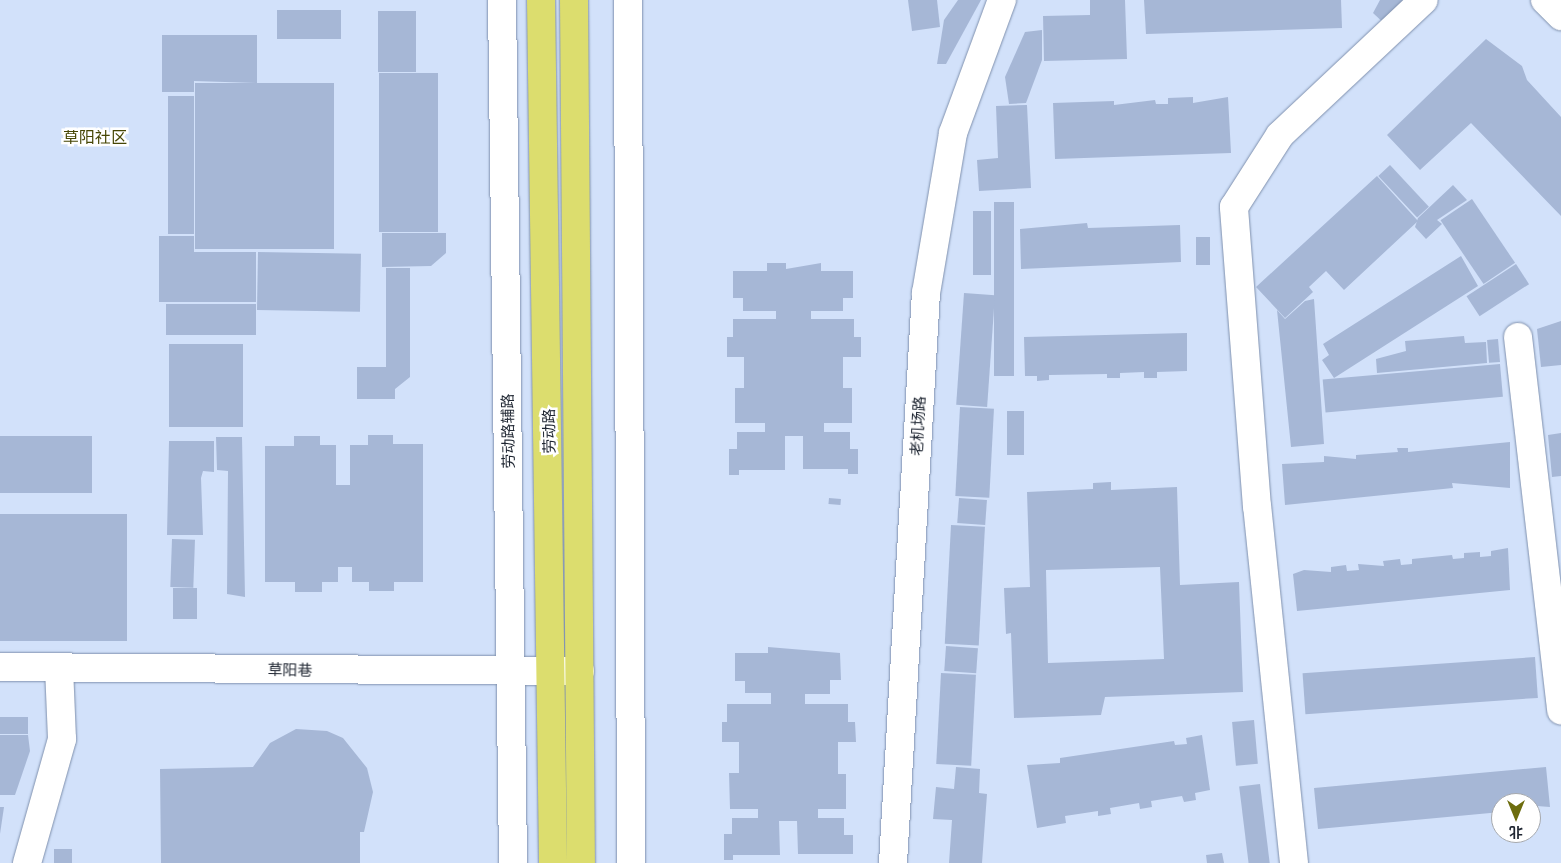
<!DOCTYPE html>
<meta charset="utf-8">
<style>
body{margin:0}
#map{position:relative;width:1561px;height:863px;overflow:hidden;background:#d2e1fa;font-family:"Noto Serif","Noto Sans SC",serif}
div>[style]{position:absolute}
.building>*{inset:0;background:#a6b7d6;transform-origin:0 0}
.roads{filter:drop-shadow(0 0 1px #7f90ad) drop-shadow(0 0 1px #7f90ad)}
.minor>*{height:28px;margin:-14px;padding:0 14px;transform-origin:14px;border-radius:14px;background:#fff}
.major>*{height:28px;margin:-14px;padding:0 14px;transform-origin:14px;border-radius:14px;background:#dcdd6e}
span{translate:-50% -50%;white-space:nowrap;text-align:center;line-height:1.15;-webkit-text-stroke:5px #fff;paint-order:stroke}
.street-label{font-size:15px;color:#1e2531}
.neighbourhood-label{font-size:16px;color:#464605}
.north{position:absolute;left:1491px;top:793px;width:50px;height:50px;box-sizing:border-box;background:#fff;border:1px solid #a5a8ad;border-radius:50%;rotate:180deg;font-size:14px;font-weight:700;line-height:20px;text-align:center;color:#1e2531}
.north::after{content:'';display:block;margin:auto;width:18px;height:22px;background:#6d6d0e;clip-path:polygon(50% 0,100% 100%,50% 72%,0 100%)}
</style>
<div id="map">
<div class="building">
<i style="clip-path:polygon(908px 0,937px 0,940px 27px,912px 31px)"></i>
<i style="clip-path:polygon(958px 0,981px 0,946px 64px,937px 64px,944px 20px)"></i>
<i style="clip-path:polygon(1090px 0,1125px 0,1127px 59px,1044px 61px,1043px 16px,1090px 15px)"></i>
<i style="clip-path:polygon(1144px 0,1341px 0,1342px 28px,1146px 34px)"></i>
<i style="clip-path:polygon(1380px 0,1412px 0,1387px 26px,1373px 13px)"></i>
<i style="left:341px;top:10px;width:29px;height:64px;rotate:90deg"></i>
<i style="left:378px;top:11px;width:38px;height:61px"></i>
<i style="clip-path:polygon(1042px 30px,1042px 60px,1026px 103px,1009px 104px,1005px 77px,1025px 32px)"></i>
<i style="clip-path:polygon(162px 35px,257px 35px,257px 83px,194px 81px,194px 92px,162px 92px)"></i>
<i style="clip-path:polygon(1486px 39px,1522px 66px,1527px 80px,1561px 117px,1561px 216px,1471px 123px,1420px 170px,1387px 135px)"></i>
<i style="left:379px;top:73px;width:59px;height:159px"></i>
<i style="left:334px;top:83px;width:166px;height:139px;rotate:90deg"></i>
<i style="left:168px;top:96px;width:26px;height:138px"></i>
<i style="clip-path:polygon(1193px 97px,1193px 103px,1228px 97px,1231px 153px,1055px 159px,1053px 103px,1114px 101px,1114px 105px,1155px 100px,1156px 104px,1168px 104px,1168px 98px)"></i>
<i style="clip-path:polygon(1027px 105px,1031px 188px,979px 191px,977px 160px,998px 158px,996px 106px)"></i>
<i style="left:1390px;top:165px;width:57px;height:16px;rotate:47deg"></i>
<i style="clip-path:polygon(1377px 176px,1418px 221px,1344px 290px,1326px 271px,1309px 287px,1313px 292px,1285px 318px,1256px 287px)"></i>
<i style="clip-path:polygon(1453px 185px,1467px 200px,1437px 220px,1442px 224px,1426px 239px,1415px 227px,1418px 218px)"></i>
<i style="left:1472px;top:199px;width:77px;height:38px;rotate:56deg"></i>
<i style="left:994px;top:202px;width:20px;height:174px"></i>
<i style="left:973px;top:211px;width:18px;height:64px"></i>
<i style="clip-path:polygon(1087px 223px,1088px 228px,1180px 225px,1181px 262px,1021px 269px,1020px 229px)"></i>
<i style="clip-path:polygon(382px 233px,446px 233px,446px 253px,431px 266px,382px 267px)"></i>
<i style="clip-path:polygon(159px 236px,194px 236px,194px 252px,256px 252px,256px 302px,159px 302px)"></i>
<i style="left:1196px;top:237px;width:14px;height:28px"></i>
<i style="left:258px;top:252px;width:103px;height:58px;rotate:1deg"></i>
<i style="clip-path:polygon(1461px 256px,1478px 286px,1334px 378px,1322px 360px,1329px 355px,1323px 344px)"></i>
<i style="clip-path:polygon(767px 263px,786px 263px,786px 269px,821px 263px,821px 271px,853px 271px,853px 298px,843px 298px,843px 311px,811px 311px,811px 319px,854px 319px,854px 337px,861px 337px,861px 357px,843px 357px,843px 388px,852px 388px,852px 423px,824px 423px,824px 432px,850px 432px,850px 449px,858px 449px,858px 474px,848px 474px,848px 469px,803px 469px,803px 436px,785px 436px,785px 470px,739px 470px,739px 475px,729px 475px,729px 449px,737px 449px,737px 432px,765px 432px,765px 423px,735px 423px,735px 388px,744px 388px,744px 357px,727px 357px,727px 337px,733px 337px,733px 319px,776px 319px,776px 311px,743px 311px,743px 298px,733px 298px,733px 271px,767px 271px)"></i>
<i style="left:1516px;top:264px;width:24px;height:59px;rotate:57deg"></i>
<i style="clip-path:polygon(386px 268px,410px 268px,410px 377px,395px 389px,395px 399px,357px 399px,357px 367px,386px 367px)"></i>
<i style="left:964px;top:293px;width:31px;height:112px;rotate:4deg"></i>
<i style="clip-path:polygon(1314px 299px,1324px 444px,1291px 447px,1277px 310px,1285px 319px,1305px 301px)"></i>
<i style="left:166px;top:304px;width:90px;height:31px"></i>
<i style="clip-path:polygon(1561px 321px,1561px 365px,1541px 367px,1537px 329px)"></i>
<i style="clip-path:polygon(1187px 333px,1187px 371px,1157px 372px,1157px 378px,1144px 378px,1144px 372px,1120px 373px,1120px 378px,1107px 378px,1107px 374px,1049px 375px,1049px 380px,1037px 381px,1037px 376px,1025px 376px,1024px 337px)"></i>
<i style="clip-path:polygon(1464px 336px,1465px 343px,1486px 342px,1487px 363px,1377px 373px,1376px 359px,1406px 351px,1405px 341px)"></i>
<i style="left:1498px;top:339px;width:23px;height:11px;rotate:85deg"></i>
<i style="left:169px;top:344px;width:74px;height:83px"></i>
<i style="left:1500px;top:364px;width:33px;height:178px;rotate:85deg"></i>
<i style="left:960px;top:407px;width:34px;height:89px;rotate:3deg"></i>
<i style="left:1007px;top:411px;width:17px;height:44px"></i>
<i style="clip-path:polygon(1561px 433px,1561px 476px,1552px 477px,1548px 435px)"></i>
<i style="clip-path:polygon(368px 435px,393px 435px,393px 444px,423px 444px,423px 582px,394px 582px,394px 591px,369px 591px,369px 582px,352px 582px,352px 567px,338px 567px,338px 582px,322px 582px,322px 592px,295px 592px,295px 582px,265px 582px,265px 446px,294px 446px,294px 436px,320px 436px,320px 445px,336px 445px,336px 485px,350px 485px,350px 445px,368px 445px)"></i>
<i style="left:0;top:436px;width:92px;height:57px"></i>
<i style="clip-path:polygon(216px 437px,242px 437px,245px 597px,227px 594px,228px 471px,217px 470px)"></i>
<i style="clip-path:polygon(169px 441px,214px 441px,214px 472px,203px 471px,201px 478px,203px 535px,167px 535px)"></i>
<i style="clip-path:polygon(1510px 442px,1510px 488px,1452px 483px,1453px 488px,1285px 505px,1282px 464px,1324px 462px,1324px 456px,1356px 459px,1356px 455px,1398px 452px,1397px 448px,1408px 448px,1408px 452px)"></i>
<i style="clip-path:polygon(evenodd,1111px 482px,1111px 490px,1177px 487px,1180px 585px,1239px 582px,1243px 692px,1105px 697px,1101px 715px,1014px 718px,1011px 633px,1006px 634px,1004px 588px,1030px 587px,1027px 492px,1093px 489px,1093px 483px,1111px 482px,1160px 567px,1164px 659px,1048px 663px,1046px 570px,1160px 567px)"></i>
<i style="left:829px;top:498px;width:12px;height:6px;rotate:5deg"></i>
<i style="left:959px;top:498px;width:28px;height:25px;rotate:4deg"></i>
<i style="left:0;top:514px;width:127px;height:127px"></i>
<i style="left:951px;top:525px;width:34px;height:119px;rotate:3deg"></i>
<i style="left:172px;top:539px;width:23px;height:48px;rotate:2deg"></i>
<i style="clip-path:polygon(1508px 548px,1510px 590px,1297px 611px,1293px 574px,1304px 570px,1331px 572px,1331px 567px,1346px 565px,1347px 571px,1359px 570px,1358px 564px,1384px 566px,1383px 561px,1400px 559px,1401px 565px,1412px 564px,1412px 559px,1452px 555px,1453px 559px,1464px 558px,1464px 553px,1480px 552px,1480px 557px,1491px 556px,1491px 551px)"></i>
<i style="left:173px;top:588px;width:24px;height:31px"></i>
<i style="left:946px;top:646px;width:32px;height:25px;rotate:4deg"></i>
<i style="clip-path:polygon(768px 647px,840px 653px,841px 680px,830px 680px,830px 694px,805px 694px,805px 704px,848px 704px,848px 722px,855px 722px,856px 742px,838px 742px,838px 774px,846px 774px,846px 809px,818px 809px,818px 818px,844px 818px,844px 835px,853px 835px,853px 854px,798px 854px,797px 821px,779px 821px,780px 855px,733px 855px,733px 860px,724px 860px,724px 834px,732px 834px,732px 818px,758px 818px,758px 809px,730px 809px,729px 773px,739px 773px,739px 742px,722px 742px,722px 722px,727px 722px,727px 704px,771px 704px,771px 693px,745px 693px,745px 681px,735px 681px,735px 653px,768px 653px)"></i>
<i style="left:1535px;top:657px;width:41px;height:233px;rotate:86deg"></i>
<i style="left:941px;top:673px;width:35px;height:91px;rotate:3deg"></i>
<i style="left:0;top:717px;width:28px;height:17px"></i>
<i style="left:1254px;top:720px;width:44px;height:22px;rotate:85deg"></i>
<i style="clip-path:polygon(296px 729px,327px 731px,343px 738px,367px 768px,373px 792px,364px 832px,360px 832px,360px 863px,161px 863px,160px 769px,253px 767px,270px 743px)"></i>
<i style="clip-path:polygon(0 735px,28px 735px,30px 751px,15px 795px,0 795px)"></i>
<i style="clip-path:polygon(1202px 735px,1210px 790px,1195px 793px,1196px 800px,1184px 802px,1182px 796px,1151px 801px,1152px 807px,1140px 809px,1139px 803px,1110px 808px,1111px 814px,1098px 816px,1098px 811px,1065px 816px,1066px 823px,1037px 828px,1027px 765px,1060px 763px,1060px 758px,1174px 741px,1175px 745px,1187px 744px,1186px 738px)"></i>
<i style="clip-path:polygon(956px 767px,980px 769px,979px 793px,987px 794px,982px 863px,949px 863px,952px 820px,933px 819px,936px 787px,954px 789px)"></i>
<i style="clip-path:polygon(1546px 767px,1550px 807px,1501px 803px,1501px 812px,1318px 829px,1314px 788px)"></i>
<i style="left:1260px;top:784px;width:80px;height:21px;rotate:83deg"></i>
<i style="clip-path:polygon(0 807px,4px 807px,0 834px)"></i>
<i style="left:54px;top:849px;width:18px;height:14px"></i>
<i style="clip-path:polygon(1222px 853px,1224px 863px,1207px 863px,1206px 855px)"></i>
</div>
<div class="roads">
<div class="minor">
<i style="left:502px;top:0;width:863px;rotate:89.27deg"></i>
<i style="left:628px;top:0;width:863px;rotate:89.8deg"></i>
<i style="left:1545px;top:0;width:23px;rotate:45deg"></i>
<i style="left:1518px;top:337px;width:376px;rotate:83.4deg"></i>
<i style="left:0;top:667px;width:580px;rotate:0.4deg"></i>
<i style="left:27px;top:863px;width:129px;rotate:-74.2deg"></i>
<i style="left:62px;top:739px;width:72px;rotate:-92.4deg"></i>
<i style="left:893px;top:863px;width:571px;rotate:-86.69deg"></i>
<i style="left:926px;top:293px;width:162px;rotate:-80.4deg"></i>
<i style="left:953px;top:133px;width:142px;rotate:-69.8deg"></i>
<i style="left:1294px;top:863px;width:358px;rotate:-95.9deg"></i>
<i style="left:1257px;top:507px;width:301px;rotate:-94.4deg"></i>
<i style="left:1234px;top:207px;width:85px;rotate:-57.4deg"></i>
<i style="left:1280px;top:135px;width:197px;rotate:-43.2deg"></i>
</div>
<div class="major">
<i style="left:541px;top:0;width:863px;rotate:89.2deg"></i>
<i style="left:574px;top:0;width:863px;rotate:89.54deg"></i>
</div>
</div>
<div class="street-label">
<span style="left:918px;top:426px;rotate:-87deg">老机场路</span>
<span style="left:508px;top:431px;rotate:-91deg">劳动路辅路</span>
<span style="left:549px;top:431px;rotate:-91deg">劳动路</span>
<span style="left:290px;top:670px;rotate:1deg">草阳巷</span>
</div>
<div class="neighbourhood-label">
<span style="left:95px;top:137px">草阳社区</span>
</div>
<div class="north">北</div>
</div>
